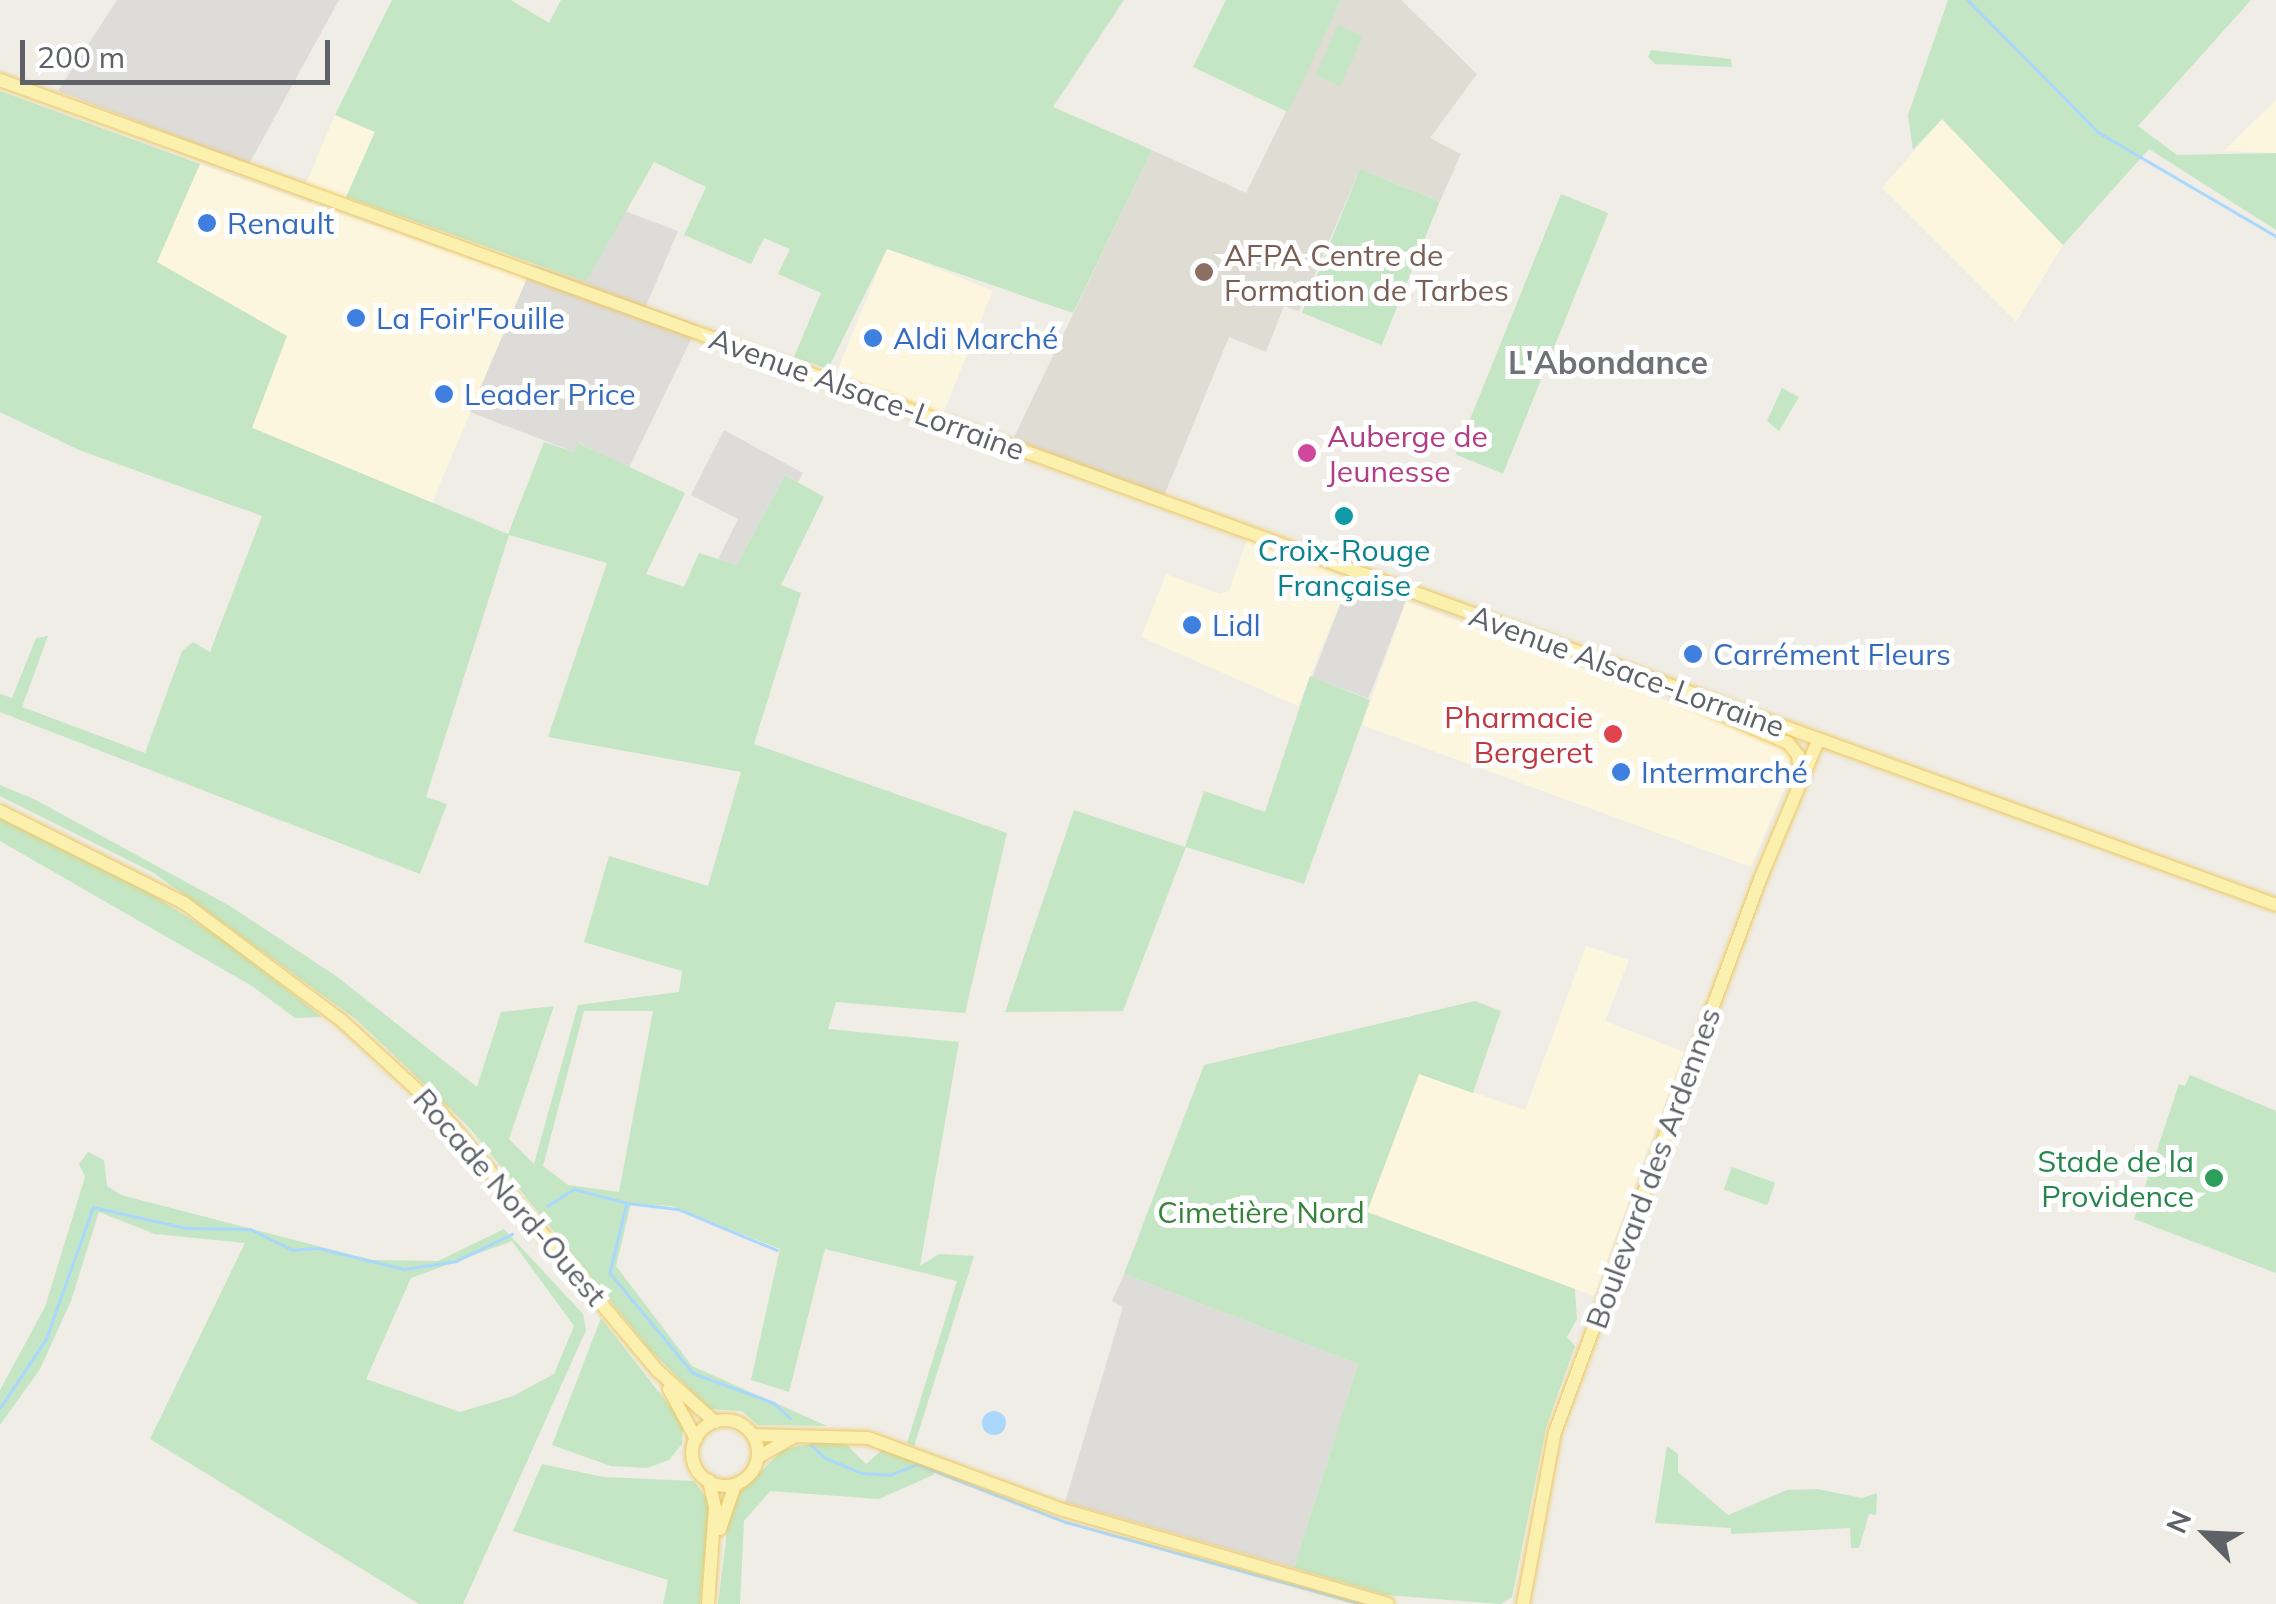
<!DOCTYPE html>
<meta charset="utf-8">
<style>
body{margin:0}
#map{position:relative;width:2276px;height:1604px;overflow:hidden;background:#efede6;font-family:Mulish,sans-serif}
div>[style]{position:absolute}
.commercial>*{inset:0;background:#fdf6de;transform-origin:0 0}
.industrial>*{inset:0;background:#dedcd8;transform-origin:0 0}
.education>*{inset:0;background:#dfdcd4}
.green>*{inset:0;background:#c4e6c4;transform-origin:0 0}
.water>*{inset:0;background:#aad7fc}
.round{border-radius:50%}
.stream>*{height:2.5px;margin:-1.25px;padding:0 1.25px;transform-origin:1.25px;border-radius:1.25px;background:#aad7fc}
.roads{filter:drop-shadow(0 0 2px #edc762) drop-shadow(0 0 2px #edc762)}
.major>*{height:12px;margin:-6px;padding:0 6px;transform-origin:6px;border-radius:6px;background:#fcf0ae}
.major>.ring{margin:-6px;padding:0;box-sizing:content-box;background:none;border:12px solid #fcf0ae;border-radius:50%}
.dots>*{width:28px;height:28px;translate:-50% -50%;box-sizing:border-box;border:5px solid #fff;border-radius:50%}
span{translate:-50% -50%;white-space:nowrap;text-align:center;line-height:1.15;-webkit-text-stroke:10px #fff;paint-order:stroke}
.shop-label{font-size:30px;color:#366cbe}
.left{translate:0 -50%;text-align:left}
.education-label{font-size:30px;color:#785e54}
.street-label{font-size:30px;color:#5e6166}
.hotel-label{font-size:30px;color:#b23c85}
.culture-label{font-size:30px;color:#0d838f}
.health-label{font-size:30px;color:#be3a42}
.right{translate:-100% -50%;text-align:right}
.leisure-label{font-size:30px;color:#27864d}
.park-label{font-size:30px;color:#38833c}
.neighbourhood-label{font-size:32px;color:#6f7378;font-weight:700}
.north{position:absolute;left:2156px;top:1484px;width:100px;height:100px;-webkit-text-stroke:8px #fff;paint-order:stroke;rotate:294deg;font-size:28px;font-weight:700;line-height:40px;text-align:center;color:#5e6166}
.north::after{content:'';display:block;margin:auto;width:35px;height:45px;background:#5e6166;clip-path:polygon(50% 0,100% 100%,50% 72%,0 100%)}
.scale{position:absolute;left:20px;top:40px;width:310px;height:45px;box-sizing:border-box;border:5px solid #5e6166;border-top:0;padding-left:12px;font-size:30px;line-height:35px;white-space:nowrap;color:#5e6166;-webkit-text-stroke:8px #fff;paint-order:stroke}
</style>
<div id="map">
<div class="commercial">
<i style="clip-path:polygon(2276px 100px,2276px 153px,2224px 151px)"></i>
<i style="left:335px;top:115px;width:43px;height:75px;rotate:23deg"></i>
<i style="clip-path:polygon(1942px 119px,2063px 245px,2016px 322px,1882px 188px)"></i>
<i style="clip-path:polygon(200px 164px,527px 279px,431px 505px,252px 427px,157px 262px)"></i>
<i style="left:887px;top:248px;width:114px;height:134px;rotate:22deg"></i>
<i style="clip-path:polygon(1247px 539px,1350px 579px,1298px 706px,1141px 637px,1166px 574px,1219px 594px,1229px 591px)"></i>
<i style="clip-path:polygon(1406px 601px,1777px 743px,1789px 752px,1791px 773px,1751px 867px,1362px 725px)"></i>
<i style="clip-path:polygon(1586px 946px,1629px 960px,1605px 1021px,1684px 1052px,1594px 1296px,1367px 1212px,1419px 1074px,1525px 1110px)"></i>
</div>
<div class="industrial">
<i style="clip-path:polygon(117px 0,339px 0,249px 164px,58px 91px)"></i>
<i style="clip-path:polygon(622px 210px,678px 231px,646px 306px,698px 325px,629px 468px,579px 443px,574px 452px,470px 412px,533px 264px,586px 282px)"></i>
<i style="clip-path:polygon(724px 430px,803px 473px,798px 482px,785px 475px,737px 565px,718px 559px,738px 519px,691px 495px)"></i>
<i style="left:1350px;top:579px;width:60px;height:105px;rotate:21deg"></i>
<i style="clip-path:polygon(1124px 1274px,1358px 1364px,1294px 1568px,1065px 1502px,1123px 1307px,1112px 1301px)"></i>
</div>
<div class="education">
<i style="clip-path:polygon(1341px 0,1401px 0,1477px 74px,1430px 138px,1461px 154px,1440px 201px,1360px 169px,1299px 311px,1284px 306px,1266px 352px,1229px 337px,1164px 496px,1013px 439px,1152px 150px,1246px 193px)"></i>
</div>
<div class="green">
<i style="clip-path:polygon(392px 0,511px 0,549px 23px,561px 0,1124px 0,1053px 107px,1152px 150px,1073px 313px,887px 249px,828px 369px,794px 357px,821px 293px,778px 274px,790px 249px,764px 238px,751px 264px,684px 235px,706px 187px,654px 162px,586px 282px,346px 197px,375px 132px,335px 115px)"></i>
<i style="clip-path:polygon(1226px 0,1341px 0,1288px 112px,1193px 67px)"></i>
<i style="clip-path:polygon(1948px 0,2251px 0,2138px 126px,2177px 155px,2276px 153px,2276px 230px,2149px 149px,2063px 245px,1942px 119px,1913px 150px,1908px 115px)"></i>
<i style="left:1338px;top:25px;width:27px;height:55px;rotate:24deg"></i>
<i style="clip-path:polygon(1651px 50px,1731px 59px,1732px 67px,1655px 64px,1648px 57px)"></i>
<i style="clip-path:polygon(evenodd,0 91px,200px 164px,157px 262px,287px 336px,252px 428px,508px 534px,544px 442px,574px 452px,578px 443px,685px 493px,646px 574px,684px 587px,699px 553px,737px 565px,785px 475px,824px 497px,781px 585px,801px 593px,754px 744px,1007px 833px,965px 1013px,836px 1002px,828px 1029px,959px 1042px,920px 1266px,939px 1254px,974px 1256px,914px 1446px,907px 1443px,957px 1281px,825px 1249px,789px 1392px,751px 1380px,780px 1249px,672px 1206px,631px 1204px,616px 1266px,692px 1366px,827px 1426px,758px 1425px,742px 1411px,710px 1409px,652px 1352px,468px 1126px,357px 1020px,154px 873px,0 796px,0 785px,34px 799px,230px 906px,336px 976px,477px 1087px,501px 1012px,554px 1006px,509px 1139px,534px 1164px,578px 1005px,679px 992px,682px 971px,584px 942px,609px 856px,708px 886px,741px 772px,548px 737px,607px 563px,509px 535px,426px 797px,447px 804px,420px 874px,0 712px,0 694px,12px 698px,36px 638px,48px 636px,22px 707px,145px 753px,182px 651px,193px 642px,210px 652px,262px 516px,79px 450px,0 412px,0 91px,584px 1011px,653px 1011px,619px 1192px,568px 1185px,543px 1166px,584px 1011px)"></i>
<i style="left:1360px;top:169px;width:86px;height:155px;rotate:22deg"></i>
<i style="left:1561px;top:194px;width:51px;height:281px;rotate:22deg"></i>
<i style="clip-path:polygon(1782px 388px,1799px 397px,1779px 431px,1767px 421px)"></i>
<i style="clip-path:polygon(1310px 676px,1370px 700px,1304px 884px,1186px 847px,1123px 1011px,1005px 1012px,1074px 810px,1185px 847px,1204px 791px,1265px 812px)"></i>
<i style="clip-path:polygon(0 818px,146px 891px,218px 936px,322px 1017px,295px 1018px,252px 986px,0 841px)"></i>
<i style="clip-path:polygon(1475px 1001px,1501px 1011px,1473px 1093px,1419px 1074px,1367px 1212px,1575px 1289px,1577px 1319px,1567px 1337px,1575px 1346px,1546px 1428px,1512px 1597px,1501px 1604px,1386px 1595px,1294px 1568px,1358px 1364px,1124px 1274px,1204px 1065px)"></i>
<i style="clip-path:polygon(2190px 1075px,2276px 1111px,2276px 1273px,2134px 1219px,2179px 1084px,2185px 1086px)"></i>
<i style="clip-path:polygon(evenodd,88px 1152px,104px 1160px,107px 1186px,121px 1195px,372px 1260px,438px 1261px,504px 1229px,583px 1314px,586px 1330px,463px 1604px,419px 1604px,150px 1439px,245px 1243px,155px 1234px,99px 1212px,71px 1301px,40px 1369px,0 1425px,0 1390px,45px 1307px,85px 1177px,79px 1164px,88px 1152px,512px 1241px,574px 1326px,554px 1374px,513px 1396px,460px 1412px,366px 1379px,411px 1278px,512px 1241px)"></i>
<i style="left:1732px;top:1167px;width:46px;height:24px;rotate:20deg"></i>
<i style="clip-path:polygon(601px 1318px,683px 1423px,682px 1444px,669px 1460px,647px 1468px,611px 1466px,552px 1445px)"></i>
<i style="clip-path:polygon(819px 1442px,847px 1445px,866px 1464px,882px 1450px,935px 1469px,933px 1475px,879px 1499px,770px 1491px,744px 1521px,740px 1604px,718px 1604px,731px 1500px,784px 1449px)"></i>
<i style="clip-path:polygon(1667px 1446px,1678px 1454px,1678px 1472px,1728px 1515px,1787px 1490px,1817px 1489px,1862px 1498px,1877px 1493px,1876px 1515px,1869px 1514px,1859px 1548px,1851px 1548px,1850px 1528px,1731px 1534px,1731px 1528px,1655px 1523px)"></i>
<i style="clip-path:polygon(542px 1464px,603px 1477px,694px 1481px,710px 1503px,700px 1604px,663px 1604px,668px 1580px,513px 1531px)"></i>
</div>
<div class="water">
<i class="round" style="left:982px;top:1411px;width:24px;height:24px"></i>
</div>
<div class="stream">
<i style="left:1968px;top:0;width:185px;rotate:45.4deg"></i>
<i style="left:2098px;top:132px;width:206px;rotate:30.3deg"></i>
<i style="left:627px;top:1203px;width:51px;rotate:6.7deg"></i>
<i style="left:678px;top:1209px;width:107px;rotate:22.5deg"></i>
<i style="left:547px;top:1206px;width:32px;rotate:-32deg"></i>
<i style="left:574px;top:1189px;width:55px;rotate:14.8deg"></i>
<i style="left:627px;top:1203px;width:72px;rotate:103.7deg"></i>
<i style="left:610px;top:1273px;width:130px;rotate:50.3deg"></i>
<i style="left:693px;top:1373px;width:86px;rotate:20.3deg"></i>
<i style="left:774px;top:1403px;width:22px;rotate:43deg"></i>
<i style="left:0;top:1408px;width:83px;rotate:-56.3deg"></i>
<i style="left:46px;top:1339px;width:140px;rotate:-70.4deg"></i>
<i style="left:93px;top:1207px;width:95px;rotate:12.7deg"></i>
<i style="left:186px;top:1228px;width:64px;rotate:0.9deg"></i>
<i style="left:250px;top:1229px;width:48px;rotate:26deg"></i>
<i style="left:293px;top:1250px;width:25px;rotate:-5deg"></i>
<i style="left:318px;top:1248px;width:89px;rotate:13.7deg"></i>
<i style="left:404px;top:1269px;width:53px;rotate:-8.7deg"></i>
<i style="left:456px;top:1261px;width:62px;rotate:-25.7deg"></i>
<i style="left:811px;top:1445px;width:19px;rotate:43deg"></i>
<i style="left:825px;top:1458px;width:40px;rotate:22deg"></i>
<i style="left:862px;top:1473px;width:28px;rotate:4deg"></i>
<i style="left:890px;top:1475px;width:29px;rotate:-22deg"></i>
<i style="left:917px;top:1464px;width:160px;rotate:21.3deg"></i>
<i style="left:1066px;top:1522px;width:306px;rotate:15.5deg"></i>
</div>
<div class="roads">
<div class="major">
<i style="left:0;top:80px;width:2421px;rotate:19.92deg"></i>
<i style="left:1678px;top:695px;width:120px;rotate:23.6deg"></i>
<i style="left:1788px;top:743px;width:16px;rotate:50deg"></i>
<i style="left:1798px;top:755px;width:23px;rotate:85deg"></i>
<i style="left:0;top:811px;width:206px;rotate:26.6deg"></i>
<i style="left:184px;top:903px;width:196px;rotate:36.7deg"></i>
<i style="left:341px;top:1020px;width:132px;rotate:42.5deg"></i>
<i style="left:438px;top:1109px;width:341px;rotate:50deg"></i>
<i style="left:657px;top:1370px;width:78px;rotate:41.9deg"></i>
<i style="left:669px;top:1389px;width:57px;rotate:61.6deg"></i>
<i class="ring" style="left:692px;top:1420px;width:54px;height:54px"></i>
<i style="left:753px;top:1435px;width:115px;rotate:1.5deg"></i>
<i style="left:868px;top:1438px;width:208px;rotate:20.3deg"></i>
<i style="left:1063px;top:1510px;width:338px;rotate:16.1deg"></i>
<i style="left:758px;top:1457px;width:41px;rotate:-29.1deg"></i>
<i style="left:720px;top:1529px;width:46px;rotate:-71.2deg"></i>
<i style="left:708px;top:1604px;width:97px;rotate:-85.9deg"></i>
<i style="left:715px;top:1507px;width:27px;rotate:-103deg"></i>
<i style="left:1523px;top:1604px;width:175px;rotate:-79.5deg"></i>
<i style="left:1555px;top:1432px;width:592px;rotate:-69.64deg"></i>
<i style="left:1761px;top:877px;width:147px;rotate:-67.3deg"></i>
</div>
</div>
<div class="dots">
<i style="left:207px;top:223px;background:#3f7fe0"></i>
<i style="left:1204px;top:272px;background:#8d6e63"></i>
<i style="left:356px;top:318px;background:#3f7fe0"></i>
<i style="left:873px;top:338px;background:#3f7fe0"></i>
<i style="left:444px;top:394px;background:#3f7fe0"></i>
<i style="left:1307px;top:453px;background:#d1479c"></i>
<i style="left:1344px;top:516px;background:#0f9aa8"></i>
<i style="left:1192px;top:625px;background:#3f7fe0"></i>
<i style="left:1693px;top:654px;background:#3f7fe0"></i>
<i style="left:1613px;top:734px;background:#e0444e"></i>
<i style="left:1621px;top:772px;background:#3f7fe0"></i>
<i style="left:2214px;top:1178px;background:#2e9e5b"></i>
</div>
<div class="shop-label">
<span class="left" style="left:227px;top:223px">Renault</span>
<span class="left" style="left:376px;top:318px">La Foir'Fouille</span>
<span class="left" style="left:893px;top:338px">Aldi Marché</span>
<span class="left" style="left:464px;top:394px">Leader Price</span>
<span class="left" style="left:1212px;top:625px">Lidl</span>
<span class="left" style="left:1713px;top:654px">Carrément Fleurs</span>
<span class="left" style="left:1641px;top:772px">Intermarché</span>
</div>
<div class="education-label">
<span class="left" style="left:1224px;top:272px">AFPA Centre de<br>Formation de Tarbes</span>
</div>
<div class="street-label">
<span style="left:867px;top:394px;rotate:20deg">Avenue Alsace-Lorraine</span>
<span style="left:1627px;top:671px;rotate:20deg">Avenue Alsace-Lorraine</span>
<span style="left:1653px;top:1168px;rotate:-70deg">Boulevard des Ardennes</span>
<span style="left:510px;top:1197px;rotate:49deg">Rocade Nord-Ouest</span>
</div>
<div class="hotel-label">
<span class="left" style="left:1327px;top:453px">Auberge de<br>Jeunesse</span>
</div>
<div class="culture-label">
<span style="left:1344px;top:567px">Croix-Rouge<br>Française</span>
</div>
<div class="health-label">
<span class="right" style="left:1593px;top:734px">Pharmacie<br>Bergeret</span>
</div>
<div class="leisure-label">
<span class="right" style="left:2194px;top:1178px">Stade de la<br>Providence</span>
</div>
<div class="park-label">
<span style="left:1261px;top:1212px">Cimetière Nord</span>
</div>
<div class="neighbourhood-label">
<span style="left:1608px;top:362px">L'Abondance</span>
</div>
<div class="north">N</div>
<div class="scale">200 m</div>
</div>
